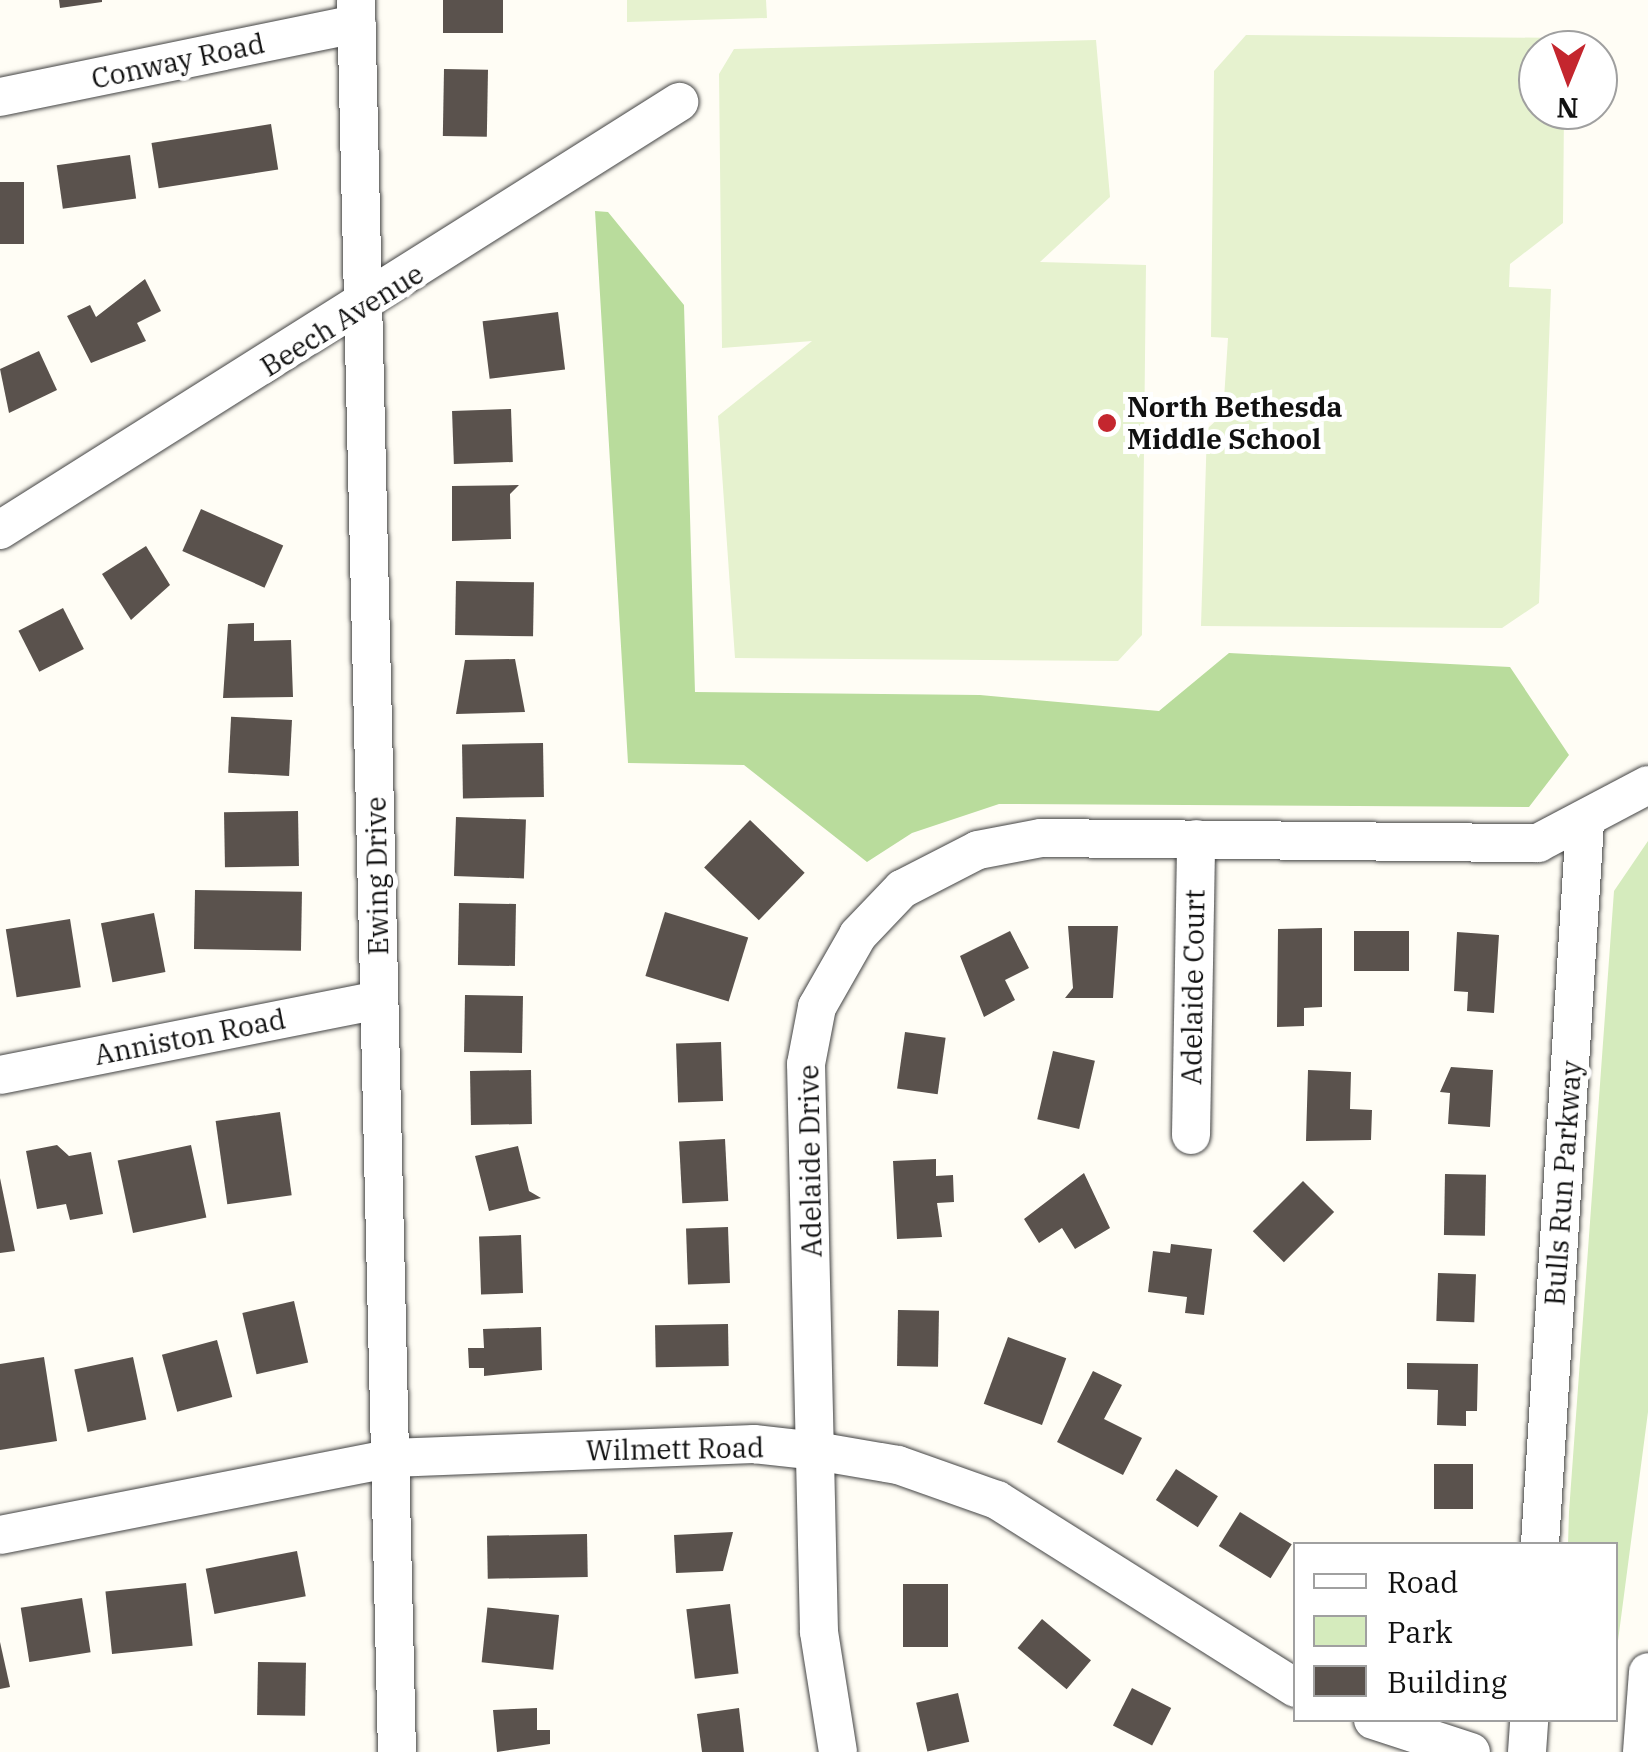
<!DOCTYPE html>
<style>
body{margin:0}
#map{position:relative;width:1648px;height:1752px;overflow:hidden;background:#fffdf5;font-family:"IBM Plex Serif",serif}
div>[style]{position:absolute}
.green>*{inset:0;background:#d5ebbd}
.forest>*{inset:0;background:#b9dc9c}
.pitch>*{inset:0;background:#e6f2cf}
.building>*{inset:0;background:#5a524d;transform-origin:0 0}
.roads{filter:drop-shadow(0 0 2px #444) drop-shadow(0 0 2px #444)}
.minor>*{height:38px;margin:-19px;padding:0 19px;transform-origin:19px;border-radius:19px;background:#fff}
.dots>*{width:28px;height:28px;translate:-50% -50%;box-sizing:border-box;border:5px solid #fff;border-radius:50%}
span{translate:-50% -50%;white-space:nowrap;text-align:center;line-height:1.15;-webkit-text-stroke:10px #fff;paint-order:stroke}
.street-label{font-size:28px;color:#111}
.poi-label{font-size:28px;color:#111;font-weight:700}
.left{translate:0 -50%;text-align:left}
.legend{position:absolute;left:1293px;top:1542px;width:325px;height:180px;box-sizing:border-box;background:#fff;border:2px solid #a0a0a0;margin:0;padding:12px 18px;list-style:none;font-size:30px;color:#111}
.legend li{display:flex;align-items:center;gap:20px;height:50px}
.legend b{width:50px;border:2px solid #a0a0a0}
.north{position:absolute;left:1518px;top:30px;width:100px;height:100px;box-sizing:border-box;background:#fff;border:2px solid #a0a0a0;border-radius:50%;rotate:181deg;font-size:28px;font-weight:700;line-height:40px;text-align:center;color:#111}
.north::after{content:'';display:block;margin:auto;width:35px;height:45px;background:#c4262e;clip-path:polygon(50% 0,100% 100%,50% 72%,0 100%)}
</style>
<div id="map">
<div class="green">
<i style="clip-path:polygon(1648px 841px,1648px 1412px,1616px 1656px,1616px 1544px,1568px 1544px,1569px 1512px,1614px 891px)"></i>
</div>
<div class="forest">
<i style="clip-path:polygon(595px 211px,608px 212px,684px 305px,695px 692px,980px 695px,1159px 711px,1229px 653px,1510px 667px,1569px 755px,1529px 807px,999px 804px,912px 833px,867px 862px,744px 765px,628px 763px)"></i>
</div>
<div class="pitch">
<i style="clip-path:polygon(627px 0,766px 0,767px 18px,627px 22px)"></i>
<i style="clip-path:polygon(1246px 35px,1565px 38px,1565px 50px,1538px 50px,1538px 110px,1564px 110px,1563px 223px,1510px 264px,1509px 287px,1551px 289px,1539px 603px,1502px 628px,1201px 626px,1207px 429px,1223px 414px,1228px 338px,1211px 337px,1214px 71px)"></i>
<i style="clip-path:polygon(1096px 40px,1110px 197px,1040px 262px,1146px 265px,1142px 635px,1118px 661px,735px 658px,718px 416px,812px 341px,722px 348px,719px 74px,734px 49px)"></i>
</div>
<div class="building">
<i style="clip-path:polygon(59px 0,102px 0,102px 2px,60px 8px)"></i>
<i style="left:443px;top:0;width:60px;height:33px"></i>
<i style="left:444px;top:69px;width:44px;height:67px;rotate:1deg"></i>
<i style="left:271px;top:124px;width:46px;height:121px;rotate:81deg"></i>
<i style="left:130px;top:155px;width:44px;height:74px;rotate:82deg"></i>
<i style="left:0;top:182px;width:24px;height:62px"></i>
<i style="clip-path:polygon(145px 279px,161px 311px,137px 323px,146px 341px,91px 363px,67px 316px,90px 305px,96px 317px)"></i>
<i style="left:558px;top:312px;width:58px;height:76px;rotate:83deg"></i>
<i style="clip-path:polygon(39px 351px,57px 390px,9px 413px,0 369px)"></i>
<i style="left:511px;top:409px;width:53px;height:59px;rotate:88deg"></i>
<i style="clip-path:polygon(519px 485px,510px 494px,511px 539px,452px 541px,452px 486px)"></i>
<i style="left:201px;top:509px;width:90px;height:46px;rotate:24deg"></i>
<i style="clip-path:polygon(146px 546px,170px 585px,131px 620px,102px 574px)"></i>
<i style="left:456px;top:581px;width:78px;height:54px;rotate:1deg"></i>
<i style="left:63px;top:608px;width:46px;height:50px;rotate:63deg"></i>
<i style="clip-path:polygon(254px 623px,254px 641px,291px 640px,293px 697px,223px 698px,228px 624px)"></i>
<i style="clip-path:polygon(515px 659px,525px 712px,456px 714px,465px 660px)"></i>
<i style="left:292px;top:720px;width:56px;height:61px;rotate:93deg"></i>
<i style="left:543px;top:743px;width:54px;height:81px;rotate:89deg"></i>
<i style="left:298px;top:811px;width:55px;height:74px;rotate:89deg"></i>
<i style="left:456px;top:817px;width:70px;height:59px;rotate:2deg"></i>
<i style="left:750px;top:820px;width:76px;height:66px;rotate:44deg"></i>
<i style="left:195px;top:890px;width:107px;height:59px;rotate:1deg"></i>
<i style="left:459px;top:903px;width:57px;height:62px;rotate:1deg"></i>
<i style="left:665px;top:912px;width:87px;height:67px;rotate:17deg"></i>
<i style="left:154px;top:913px;width:60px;height:54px;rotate:79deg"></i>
<i style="left:70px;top:919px;width:69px;height:65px;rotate:81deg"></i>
<i style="clip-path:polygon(1068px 926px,1118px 926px,1113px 998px,1065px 998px,1073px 988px)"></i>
<i style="clip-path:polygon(1322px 928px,1322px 1007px,1304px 1008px,1304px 1026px,1277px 1027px,1278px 929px)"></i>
<i style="clip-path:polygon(1010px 931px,1029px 968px,1005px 980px,1015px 1000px,984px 1017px,960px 956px)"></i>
<i style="left:1409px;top:931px;width:40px;height:55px;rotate:90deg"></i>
<i style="clip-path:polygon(1457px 932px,1499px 935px,1494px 1013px,1467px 1011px,1468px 992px,1454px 991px)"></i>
<i style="left:465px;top:995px;width:58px;height:57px;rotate:1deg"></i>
<i style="left:905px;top:1032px;width:41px;height:57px;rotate:8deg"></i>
<i style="left:721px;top:1042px;width:59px;height:45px;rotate:88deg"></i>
<i style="left:1053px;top:1051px;width:43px;height:70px;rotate:13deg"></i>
<i style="clip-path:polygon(1451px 1067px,1493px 1070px,1490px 1127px,1448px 1124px,1450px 1093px,1440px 1092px)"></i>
<i style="left:531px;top:1070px;width:54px;height:61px;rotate:89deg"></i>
<i style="clip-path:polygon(1308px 1070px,1351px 1072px,1350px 1109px,1372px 1110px,1371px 1140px,1306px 1141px)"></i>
<i style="left:280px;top:1112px;width:84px;height:65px;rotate:82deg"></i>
<i style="left:725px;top:1139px;width:62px;height:46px;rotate:87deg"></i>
<i style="clip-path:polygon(57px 1145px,69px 1156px,91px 1152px,103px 1214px,70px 1220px,66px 1204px,37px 1209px,26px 1151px)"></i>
<i style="left:191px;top:1145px;width:74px;height:75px;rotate:78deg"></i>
<i style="clip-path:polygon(518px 1146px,529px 1191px,541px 1198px,489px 1211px,475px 1156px)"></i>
<i style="clip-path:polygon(936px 1159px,936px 1176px,953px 1175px,954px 1202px,937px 1203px,942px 1237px,897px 1239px,893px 1161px)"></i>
<i style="clip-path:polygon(1084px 1173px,1110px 1228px,1075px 1249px,1062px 1228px,1039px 1243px,1024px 1219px)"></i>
<i style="left:1445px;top:1174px;width:41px;height:61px;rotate:1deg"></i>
<i style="clip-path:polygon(0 1178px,15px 1251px,0 1253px)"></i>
<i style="left:1303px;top:1181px;width:44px;height:71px;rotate:45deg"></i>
<i style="left:728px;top:1227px;width:56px;height:42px;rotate:88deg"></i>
<i style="left:521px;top:1235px;width:58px;height:42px;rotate:88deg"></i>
<i style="clip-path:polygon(1171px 1244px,1212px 1249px,1204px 1315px,1185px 1313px,1187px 1297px,1148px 1292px,1153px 1251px,1170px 1253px)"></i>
<i style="left:1438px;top:1273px;width:38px;height:48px;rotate:2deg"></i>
<i style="left:294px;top:1301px;width:63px;height:53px;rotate:77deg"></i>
<i style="left:898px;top:1310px;width:41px;height:56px;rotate:1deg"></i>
<i style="left:728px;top:1324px;width:42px;height:73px;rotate:89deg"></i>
<i style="clip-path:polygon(541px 1327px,542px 1370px,484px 1376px,484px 1368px,469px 1368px,468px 1348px,484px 1348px,483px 1329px)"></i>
<i style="left:1008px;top:1337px;width:62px;height:71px;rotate:20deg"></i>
<i style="left:217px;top:1340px;width:59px;height:57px;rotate:75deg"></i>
<i style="clip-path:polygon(44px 1357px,57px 1441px,0 1450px,0 1364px)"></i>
<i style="left:133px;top:1357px;width:64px;height:60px;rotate:78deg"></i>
<i style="clip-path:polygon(1407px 1363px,1478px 1364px,1477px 1411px,1466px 1411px,1466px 1426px,1437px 1425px,1438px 1390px,1407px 1389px)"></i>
<i style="clip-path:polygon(1093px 1371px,1122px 1385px,1104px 1419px,1142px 1438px,1123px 1475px,1057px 1442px)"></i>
<i style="left:1434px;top:1464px;width:39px;height:45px"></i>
<i style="left:1176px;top:1469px;width:50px;height:37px;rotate:33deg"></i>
<i style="left:1240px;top:1512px;width:61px;height:40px;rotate:32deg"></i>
<i style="clip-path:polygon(733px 1532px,723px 1571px,676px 1573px,674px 1535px)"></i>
<i style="left:587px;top:1534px;width:43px;height:100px;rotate:89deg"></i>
<i style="left:297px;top:1551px;width:46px;height:93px;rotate:79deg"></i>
<i style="left:186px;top:1583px;width:63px;height:81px;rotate:84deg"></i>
<i style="left:903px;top:1584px;width:45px;height:63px"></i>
<i style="left:82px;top:1598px;width:55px;height:62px;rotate:81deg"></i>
<i style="left:730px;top:1604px;width:70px;height:44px;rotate:83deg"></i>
<i style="left:559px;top:1615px;width:55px;height:72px;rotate:96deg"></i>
<i style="left:1042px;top:1619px;width:64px;height:38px;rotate:40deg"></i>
<i style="clip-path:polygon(0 1642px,10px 1687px,0 1689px)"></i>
<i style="left:258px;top:1662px;width:48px;height:53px;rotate:1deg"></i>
<i style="left:1132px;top:1688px;width:44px;height:42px;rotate:27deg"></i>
<i style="left:958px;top:1693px;width:50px;height:43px;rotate:77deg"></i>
<i style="clip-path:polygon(537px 1708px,537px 1730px,550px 1730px,550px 1744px,497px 1752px,493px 1710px)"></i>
<i style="clip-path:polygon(739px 1708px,744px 1752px,702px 1752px,697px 1714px)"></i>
</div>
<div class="roads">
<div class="minor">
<i style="left:356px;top:0;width:1752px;rotate:88.66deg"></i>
<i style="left:0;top:97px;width:364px;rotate:-11.6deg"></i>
<i style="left:0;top:530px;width:803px;rotate:-32.22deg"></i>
<i style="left:0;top:1075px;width:386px;rotate:-11.2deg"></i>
<i style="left:1191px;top:1135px;width:296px;rotate:-89deg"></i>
<i style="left:0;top:1535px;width:399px;rotate:-11.1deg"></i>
<i style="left:391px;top:1458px;width:363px;rotate:-2.2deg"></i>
<i style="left:754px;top:1444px;width:62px;rotate:6.4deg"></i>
<i style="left:816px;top:1451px;width:83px;rotate:9.7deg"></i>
<i style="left:898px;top:1465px;width:105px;rotate:19.5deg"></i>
<i style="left:997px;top:1500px;width:353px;rotate:32.2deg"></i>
<i style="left:1540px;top:1544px;width:723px;rotate:-86.43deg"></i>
<i style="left:1373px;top:1720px;width:103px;rotate:18.1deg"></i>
<i style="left:838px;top:1752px;width:121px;rotate:-99deg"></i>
<i style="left:819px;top:1632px;width:568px;rotate:-91.31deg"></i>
<i style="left:806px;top:1064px;width:58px;rotate:-79.1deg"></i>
<i style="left:817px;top:1007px;width:83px;rotate:-60.3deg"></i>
<i style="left:858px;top:935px;width:64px;rotate:-46.3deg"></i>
<i style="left:902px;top:889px;width:85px;rotate:-27.2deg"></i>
<i style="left:978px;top:850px;width:64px;rotate:-10.8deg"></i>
<i style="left:1041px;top:838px;width:497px;rotate:0.6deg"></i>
<i style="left:1538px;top:843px;width:124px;rotate:-27.8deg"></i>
<i style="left:1527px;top:1752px;width:32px;rotate:-86deg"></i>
<i style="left:1642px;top:1752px;width:80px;rotate:-85.7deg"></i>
</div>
</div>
<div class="dots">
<i style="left:1107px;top:423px;background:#c4262e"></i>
</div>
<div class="street-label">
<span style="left:178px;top:61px;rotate:-12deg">Conway Road</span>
<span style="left:342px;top:320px;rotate:-32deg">Beech Avenue</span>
<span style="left:377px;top:876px;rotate:-91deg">Ewing Drive</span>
<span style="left:1193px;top:987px;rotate:-89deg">Adelaide Court</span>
<span style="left:190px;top:1037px;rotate:-11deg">Anniston Road</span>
<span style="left:810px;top:1161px;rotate:-91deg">Adelaide Drive</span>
<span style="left:1563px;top:1183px;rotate:-86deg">Bulls Run Parkway</span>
<span style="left:675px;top:1449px;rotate:-1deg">Wilmett Road</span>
</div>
<div class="poi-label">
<span class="left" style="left:1127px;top:423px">North Bethesda<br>Middle School</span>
</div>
<ul class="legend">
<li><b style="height:12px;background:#fff"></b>Road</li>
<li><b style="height:28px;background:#d5ebbd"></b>Park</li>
<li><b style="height:28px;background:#5a524d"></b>Building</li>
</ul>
<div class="north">N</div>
</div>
